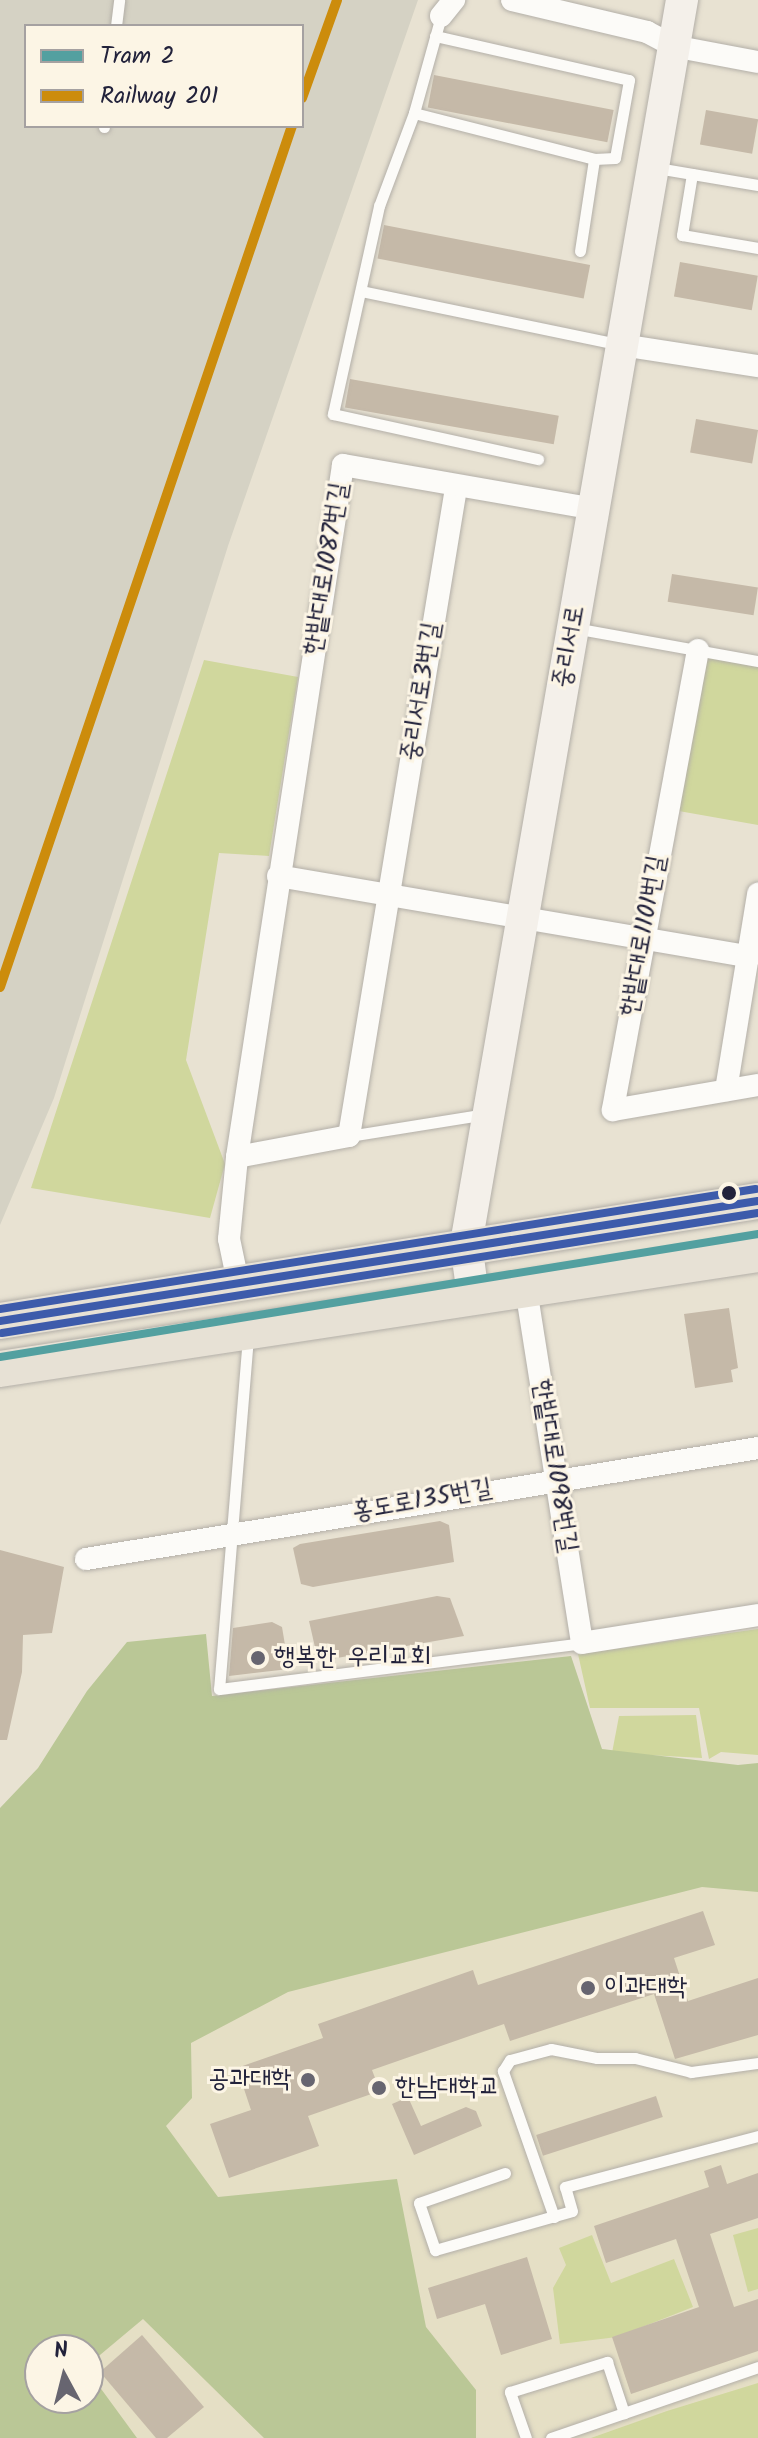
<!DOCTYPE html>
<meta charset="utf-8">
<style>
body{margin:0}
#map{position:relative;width:758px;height:2438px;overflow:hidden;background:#e8e2d2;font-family:Kalam,"Poor Story",sans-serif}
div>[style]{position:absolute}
.built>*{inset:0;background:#e5dfc5}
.industrial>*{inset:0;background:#d5d2c4}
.green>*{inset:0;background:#d0d79d}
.forest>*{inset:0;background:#bac796}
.building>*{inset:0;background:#c5b9a8;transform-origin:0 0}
.roads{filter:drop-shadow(0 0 2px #b3afa8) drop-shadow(0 0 2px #b3afa8)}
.service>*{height:11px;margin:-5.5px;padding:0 5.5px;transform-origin:5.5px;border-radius:5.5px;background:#fcfbf8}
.minor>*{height:22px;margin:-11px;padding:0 11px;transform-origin:11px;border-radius:11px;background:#fcfbf8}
.secondary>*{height:32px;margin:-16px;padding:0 16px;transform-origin:16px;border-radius:16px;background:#f4f0ea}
.primary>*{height:36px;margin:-18px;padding:0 18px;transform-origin:18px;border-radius:18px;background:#e7e1d5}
.bus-1>*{height:8px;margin:-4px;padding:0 4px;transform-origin:4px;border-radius:4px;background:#3d5bab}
.bus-2>*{height:8px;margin:-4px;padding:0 4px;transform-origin:4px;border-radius:4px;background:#3d5bab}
.bus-3>*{height:8px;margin:-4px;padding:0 4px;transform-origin:4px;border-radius:4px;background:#3d5bab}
.rail-1>*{height:10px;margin:-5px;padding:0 5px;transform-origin:5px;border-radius:5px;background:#cc8c0c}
.tram-1>*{height:8px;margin:-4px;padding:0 4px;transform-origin:4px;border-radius:4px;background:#53a0a0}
.dots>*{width:22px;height:22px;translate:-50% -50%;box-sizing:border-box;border:4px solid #fcf5e5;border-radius:50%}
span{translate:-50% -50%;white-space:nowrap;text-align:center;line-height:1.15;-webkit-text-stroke:6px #fcf5e5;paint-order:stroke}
.street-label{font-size:26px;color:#22223b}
.poi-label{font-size:26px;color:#22223b}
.left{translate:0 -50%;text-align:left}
.right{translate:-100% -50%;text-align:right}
.legend{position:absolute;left:24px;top:24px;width:280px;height:104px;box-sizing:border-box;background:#fcf5e5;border:2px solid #a5a1a1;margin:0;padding:10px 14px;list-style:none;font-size:24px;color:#22223b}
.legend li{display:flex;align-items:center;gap:16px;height:40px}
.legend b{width:40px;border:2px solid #a5a1a1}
.north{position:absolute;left:24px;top:2334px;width:80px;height:80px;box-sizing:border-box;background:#fcf5e5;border:2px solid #a5a1a1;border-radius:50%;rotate:353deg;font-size:22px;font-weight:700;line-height:32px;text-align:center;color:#22223b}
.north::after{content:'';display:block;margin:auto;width:28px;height:36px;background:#676570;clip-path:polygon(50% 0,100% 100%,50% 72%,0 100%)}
</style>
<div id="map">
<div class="built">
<i style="clip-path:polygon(evenodd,209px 1700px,737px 1766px,758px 1764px,758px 2438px,0 2438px,0 1826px,209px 1700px,40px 2350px,88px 2350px,88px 2398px,40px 2398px,40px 2350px)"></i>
</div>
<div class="industrial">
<i style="clip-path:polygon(evenodd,0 0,418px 0,228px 546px,54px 1098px,0 1225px,0 0,26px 26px,302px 26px,302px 126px,26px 126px,26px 26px)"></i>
</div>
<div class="green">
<i style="clip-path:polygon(701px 656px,758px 667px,758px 825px,673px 810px)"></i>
<i style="clip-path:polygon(204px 660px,298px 677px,269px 856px,219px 853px,186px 1060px,225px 1164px,210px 1218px,31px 1188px)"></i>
<i style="clip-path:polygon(758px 1629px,758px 1755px,721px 1752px,709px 1759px,699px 1708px,590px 1708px,578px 1654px)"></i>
<i style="clip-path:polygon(696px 1715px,702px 1758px,612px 1753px,619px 1716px)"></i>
<i style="clip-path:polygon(758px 2228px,758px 2289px,748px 2292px,733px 2235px)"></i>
<i style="clip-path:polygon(592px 2235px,611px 2283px,674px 2259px,693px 2307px,617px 2337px,560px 2344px,553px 2288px,566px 2265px,559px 2248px)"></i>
<i style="clip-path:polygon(758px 2383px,758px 2438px,591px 2438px,667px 2411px)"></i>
</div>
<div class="forest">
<i style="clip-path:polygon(206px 1634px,212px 1696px,571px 1656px,602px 1749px,738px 1765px,758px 1763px,758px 1892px,702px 1887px,288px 1992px,191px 2043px,192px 2098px,166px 2126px,218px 2197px,397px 2179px,426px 2327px,476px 2390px,476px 2438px,264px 2438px,143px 2319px,88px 2365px,88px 2350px,40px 2350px,40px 2398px,88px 2398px,88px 2371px,137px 2438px,0 2438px,0 1808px,38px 1768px,87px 1691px,127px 1642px)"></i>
</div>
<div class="building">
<i style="left:434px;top:75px;width:183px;height:33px;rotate:11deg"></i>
<i style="left:706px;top:110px;width:53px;height:35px;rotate:10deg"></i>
<i style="left:384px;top:225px;width:210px;height:34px;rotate:11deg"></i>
<i style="left:680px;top:262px;width:79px;height:35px;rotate:10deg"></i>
<i style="left:350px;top:379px;width:212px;height:29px;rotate:10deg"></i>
<i style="left:696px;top:419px;width:63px;height:34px;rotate:10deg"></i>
<i style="left:672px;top:574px;width:87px;height:28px;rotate:9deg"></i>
<i style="clip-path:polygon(729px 1308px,738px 1368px,731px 1370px,733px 1382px,695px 1388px,684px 1314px)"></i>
<i style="clip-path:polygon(440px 1521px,449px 1525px,454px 1562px,313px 1587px,301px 1584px,293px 1548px,300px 1544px)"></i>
<i style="clip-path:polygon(0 1550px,64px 1567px,52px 1633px,23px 1635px,22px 1672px,7px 1740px,0 1740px)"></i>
<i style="clip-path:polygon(437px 1596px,450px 1598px,464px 1636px,331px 1659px,317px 1656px,309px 1621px)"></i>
<i style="clip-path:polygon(272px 1622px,282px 1627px,289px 1669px,229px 1676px,233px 1628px)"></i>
<i style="clip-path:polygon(703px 1911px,715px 1945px,674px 1958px,688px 2001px,758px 1978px,758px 2035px,675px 2059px,654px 1994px,510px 2041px,504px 2024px,372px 2070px,380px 2091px,308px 2116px,319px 2146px,229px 2178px,210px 2124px,251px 2110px,237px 2068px,323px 2038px,318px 2024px,473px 1970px,478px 1985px)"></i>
<i style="left:656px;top:2096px;width:22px;height:126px;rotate:72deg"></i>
<i style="clip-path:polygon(408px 2097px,421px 2126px,466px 2107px,476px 2111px,482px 2126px,414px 2155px,392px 2104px)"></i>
<i style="clip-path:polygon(721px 2165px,727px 2184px,758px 2173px,758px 2218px,710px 2234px,734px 2307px,758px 2299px,758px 2351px,631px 2394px,612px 2337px,699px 2307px,676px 2239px,606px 2263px,594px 2226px,709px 2187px,704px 2171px)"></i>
<i style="clip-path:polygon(527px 2257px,552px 2339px,501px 2355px,485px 2304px,437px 2319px,428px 2288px)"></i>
<i style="clip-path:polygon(142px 2335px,204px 2407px,167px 2438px,156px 2438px,100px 2372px)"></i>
</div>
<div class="roads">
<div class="service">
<i style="left:441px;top:16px;width:101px;rotate:105.6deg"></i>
<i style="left:414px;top:113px;width:99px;rotate:110.6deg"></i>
<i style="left:379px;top:206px;width:213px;rotate:102.5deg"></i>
<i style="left:333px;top:414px;width:210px;rotate:12.4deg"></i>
<i style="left:116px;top:26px;width:26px;rotate:-83deg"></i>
<i style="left:414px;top:113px;width:186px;rotate:14.3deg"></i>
<i style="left:594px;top:159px;width:21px;rotate:-3deg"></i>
<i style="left:615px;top:158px;width:79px;rotate:-79.8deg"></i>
<i style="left:629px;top:80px;width:199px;rotate:-167.2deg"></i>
<i style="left:104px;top:127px;width:1px;rotate:-90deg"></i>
<i style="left:657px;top:168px;width:102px;rotate:9.6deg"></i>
<i style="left:692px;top:174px;width:62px;rotate:99.3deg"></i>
<i style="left:682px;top:235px;width:77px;rotate:9.7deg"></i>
<i style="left:580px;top:251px;width:93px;rotate:-81.3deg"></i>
<i style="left:361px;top:291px;width:262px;rotate:11.7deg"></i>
<i style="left:574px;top:628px;width:187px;rotate:10.2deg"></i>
<i style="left:349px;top:1136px;width:139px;rotate:-9.1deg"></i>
<i style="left:248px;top:1337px;width:353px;rotate:94.7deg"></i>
<i style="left:219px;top:1689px;width:366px;rotate:-7.2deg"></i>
<i style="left:505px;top:2173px;width:91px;rotate:160.8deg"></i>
<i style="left:419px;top:2203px;width:50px;rotate:71.2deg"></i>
<i style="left:435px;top:2250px;width:142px;rotate:-15.9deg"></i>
<i style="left:572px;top:2211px;width:25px;rotate:-106deg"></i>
<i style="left:565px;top:2187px;width:200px;rotate:-14.8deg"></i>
<i style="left:554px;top:2217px;width:155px;rotate:-109.3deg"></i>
<i style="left:503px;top:2071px;width:13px;rotate:-58deg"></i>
<i style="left:510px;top:2060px;width:42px;rotate:-15deg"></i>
<i style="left:551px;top:2049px;width:47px;rotate:11.1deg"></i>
<i style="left:597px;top:2058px;width:38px"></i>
<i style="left:635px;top:2058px;width:58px;rotate:14deg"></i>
<i style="left:691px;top:2072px;width:68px;rotate:-7.7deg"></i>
<i style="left:526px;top:2438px;width:49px;rotate:-109.2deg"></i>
<i style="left:510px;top:2392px;width:102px;rotate:-17.2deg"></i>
<i style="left:607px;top:2362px;width:54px;rotate:71.6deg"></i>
<i style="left:551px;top:2438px;width:219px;rotate:-18.9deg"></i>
</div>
<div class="minor">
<i style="left:512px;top:0;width:139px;rotate:13.3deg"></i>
<i style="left:647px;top:32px;width:30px;rotate:28deg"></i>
<i style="left:673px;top:46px;width:86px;rotate:10.7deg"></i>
<i style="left:441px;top:16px;width:21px;rotate:-51deg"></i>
<i style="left:622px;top:345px;width:138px;rotate:8.8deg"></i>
<i style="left:698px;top:650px;width:468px;rotate:100.5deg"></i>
<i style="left:613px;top:1110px;width:147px;rotate:-9.8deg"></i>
<i style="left:278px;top:876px;width:474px;rotate:9.7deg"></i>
<i style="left:745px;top:956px;width:13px;rotate:-13deg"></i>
<i style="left:726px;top:1090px;width:199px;rotate:-80.7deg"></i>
<i style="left:237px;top:1157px;width:114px;rotate:-10.6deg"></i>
<i style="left:349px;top:1136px;width:657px;rotate:-80.62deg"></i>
<i style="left:238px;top:1282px;width:44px;rotate:-101.8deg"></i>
<i style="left:229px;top:1239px;width:82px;rotate:-84.4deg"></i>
<i style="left:237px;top:1157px;width:700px;rotate:-81.29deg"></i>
<i style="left:343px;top:465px;width:255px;rotate:9.9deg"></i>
<i style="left:526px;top:1289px;width:358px;rotate:81deg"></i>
<i style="left:582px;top:1643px;width:178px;rotate:-9deg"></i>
<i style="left:86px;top:1559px;width:681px;rotate:-9.38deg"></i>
</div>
<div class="secondary">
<i style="left:473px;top:1295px;width:51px;rotate:-97.8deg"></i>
<i style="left:466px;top:1244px;width:1263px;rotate:-80.15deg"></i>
</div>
<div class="primary">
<i style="left:0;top:1321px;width:767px;rotate:-9deg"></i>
<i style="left:0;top:1369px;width:767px;rotate:-8.63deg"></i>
</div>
</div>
<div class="bus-1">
<i style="left:0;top:1321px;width:767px;rotate:-9deg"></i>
</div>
<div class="bus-2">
<i style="left:2px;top:1333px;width:765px;rotate:-9.02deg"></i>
</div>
<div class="bus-3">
<i style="left:0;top:1309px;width:765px;rotate:-9.02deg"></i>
</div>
<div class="rail-1">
<i style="left:302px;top:98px;width:104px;rotate:-70.3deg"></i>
<i style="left:0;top:987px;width:909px;rotate:-71.27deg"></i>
</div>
<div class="tram-1">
<i style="left:0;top:1357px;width:768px;rotate:-9.22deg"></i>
</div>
<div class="dots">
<i style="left:729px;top:1193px;background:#22223b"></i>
<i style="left:258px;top:1658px;background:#676570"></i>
<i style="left:588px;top:1988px;background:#676570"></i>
<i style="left:308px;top:2080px;background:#676570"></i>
<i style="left:379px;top:2088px;background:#676570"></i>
</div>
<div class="street-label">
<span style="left:327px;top:569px;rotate:-81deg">한밭대로1087번길</span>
<span style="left:570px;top:647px;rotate:-80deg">중리서로</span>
<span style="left:422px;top:692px;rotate:-81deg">중리서로3번길</span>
<span style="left:644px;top:936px;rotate:-80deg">한밭대로1101번길</span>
<span style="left:554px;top:1466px;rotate:81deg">한밭대로1098번길</span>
<span style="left:422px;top:1501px;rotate:-10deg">홍도로135번길</span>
</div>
<div class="poi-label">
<span class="left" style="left:274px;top:1658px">행복한 우리교회</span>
<span class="left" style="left:604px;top:1988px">이과대학</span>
<span class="right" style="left:292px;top:2080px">공과대학</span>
<span class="left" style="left:395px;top:2088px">한남대학교</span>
</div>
<ul class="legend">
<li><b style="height:10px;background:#53a0a0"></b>Tram 2</li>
<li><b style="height:10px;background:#cc8c0c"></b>Railway 201</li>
</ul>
<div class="north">N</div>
</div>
